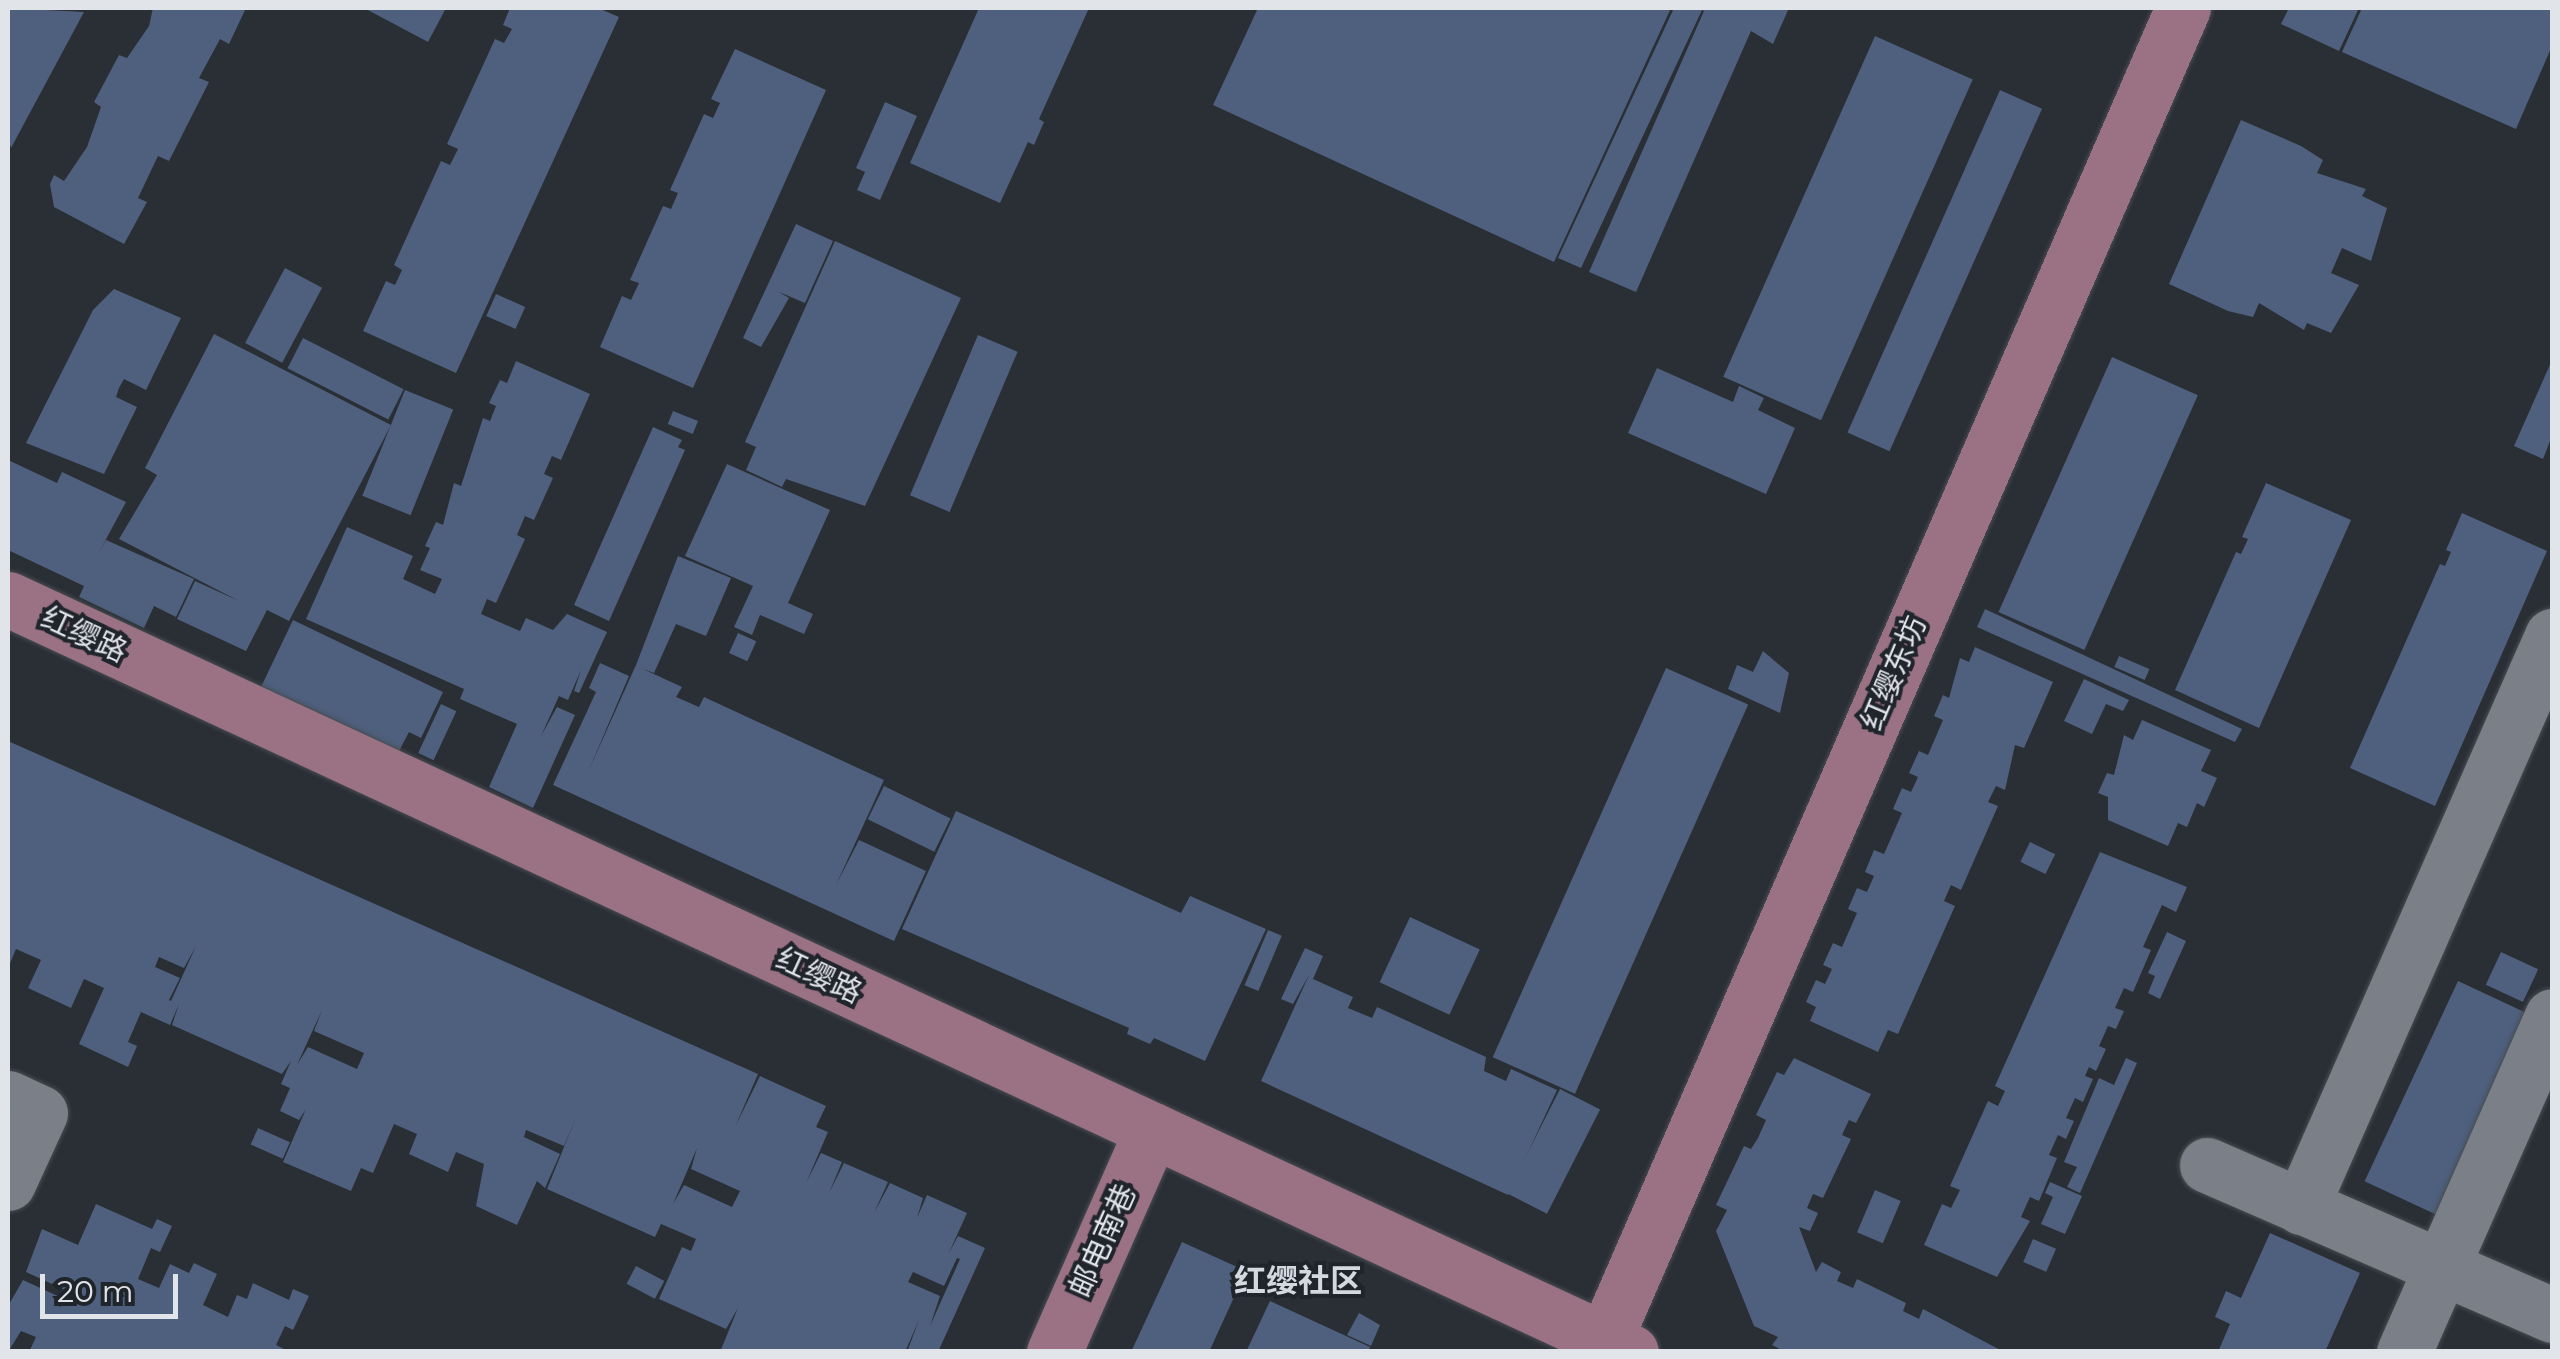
<!DOCTYPE html>
<meta charset="utf-8">
<style>
body{margin:0}
#map{position:relative;width:2560px;height:1359px;overflow:hidden;background:#2a2e35;font-family:Montserrat,"Noto Sans SC",sans-serif}
div>[style]{position:absolute}
.building>*{inset:0;background:#4e607d;transform-origin:0 0}
.roads{filter:drop-shadow(0 0 2px #484c51) drop-shadow(0 0 2px #484c51)}
.street>*{height:55px;margin:-27.5px;padding:0 27.5px;transform-origin:27.5px;border-radius:27.5px;background:#7a7f88}
.secondary>*{height:55px;margin:-27.5px;padding:0 27.5px;transform-origin:27.5px;border-radius:27.5px;background:#9a7283}
span{translate:-50% -50%;white-space:nowrap;text-align:center;line-height:1.15;-webkit-text-stroke:8px #20242b;paint-order:stroke}
.street-label{font-size:30px;color:#e1e4e9}
.neighbourhood-label{font-size:32px;color:#d3d8e1;font-weight:700}
.frame{position:absolute;inset:0;border:10px solid #e1e4e9;pointer-events:none}
.scale{position:absolute;left:40px;top:1274px;width:138px;height:45px;box-sizing:border-box;border:5px solid #e1e4e9;border-top:0;padding-left:12px;font-size:30px;line-height:35px;white-space:nowrap;color:#e1e4e9;-webkit-text-stroke:8px #20242b;paint-order:stroke}
</style>
<div id="map">
<div class="building">
<i style="clip-path:polygon(8px 8px,84px 12px,11px 148px,8px 138px)"></i>
<i style="clip-path:polygon(153px 8px,246px 8px,229px 44px,220px 39px,199px 78px,209px 82px,169px 161px,158px 156px,138px 198px,147px 202px,124px 244px,54px 207px,50px 184px,54px 175px,64px 181px,87px 147px,101px 107px,94px 102px,119px 55px,127px 58px,149px 26px)"></i>
<i style="clip-path:polygon(364px 8px,446px 8px,428px 42px)"></i>
<i style="clip-path:polygon(510px 8px,598px 8px,619px 17px,456px 373px,363px 331px,386px 281px,395px 285px,402px 270px,394px 265px,441px 161px,450px 165px,458px 149px,447px 144px,495px 39px,504px 43px,512px 29px,503px 25px)"></i>
<i style="clip-path:polygon(979px 8px,1089px 8px,1039px 119px,1044px 122px,1034px 145px,1028px 142px,1000px 203px,910px 163px)"></i>
<i style="clip-path:polygon(1258px 8px,1671px 8px,1554px 262px,1213px 105px)"></i>
<i style="clip-path:polygon(1674px 8px,1789px 8px,1773px 44px,1751px 31px,1636px 292px,1589px 272px,1704px 11px,1702px 10px,1581px 268px,1558px 258px)"></i>
<i style="clip-path:polygon(2289px 8px,2359px 8px,2339px 51px,2281px 24px)"></i>
<i style="clip-path:polygon(2362px 8px,2552px 8px,2552px 46px,2516px 129px,2342px 52px)"></i>
<i style="left:1875px;top:36px;width:107px;height:373px;rotate:24deg"></i>
<i style="clip-path:polygon(735px 49px,826px 90px,693px 388px,600px 347px,622px 296px,631px 300px,639px 283px,630px 280px,663px 206px,671px 209px,678px 193px,670px 190px,704px 114px,713px 118px,720px 103px,711px 99px)"></i>
<i style="left:2000px;top:90px;width:46px;height:375px;rotate:24deg"></i>
<i style="clip-path:polygon(885px 102px,917px 116px,880px 200px,857px 190px,865px 172px,856px 168px)"></i>
<i style="clip-path:polygon(2241px 120px,2301px 146px,2323px 160px,2317px 173px,2366px 189px,2362px 196px,2387px 208px,2371px 261px,2342px 248px,2331px 273px,2359px 285px,2331px 333px,2307px 323px,2304px 330px,2259px 303px,2253px 317px,2228px 311px,2169px 284px)"></i>
<i style="clip-path:polygon(796px 224px,833px 241px,805px 303px,779px 292px,789px 298px,761px 347px,743px 338px)"></i>
<i style="clip-path:polygon(835px 241px,961px 298px,865px 506px,786px 479px,782px 487px,746px 470px,756px 447px,745px 442px)"></i>
<i style="left:285px;top:268px;width:42px;height:85px;rotate:28deg"></i>
<i style="clip-path:polygon(114px 289px,181px 318px,146px 390px,124px 379px,119px 388px,116px 397px,137px 407px,104px 474px,26px 443px,93px 310px)"></i>
<i style="left:496px;top:294px;width:32px;height:24px;rotate:24deg"></i>
<i style="clip-path:polygon(214px 334px,391px 425px,289px 621px,267px 610px,246px 651px,177px 619px,195px 581px,239px 601px,119px 539px,157px 475px,145px 468px)"></i>
<i style="left:978px;top:335px;width:43px;height:174px;rotate:23deg"></i>
<i style="left:303px;top:338px;width:113px;height:34px;rotate:27deg"></i>
<i style="left:2112px;top:357px;width:94px;height:279px;rotate:24deg"></i>
<i style="clip-path:polygon(2552px 360px,2552px 436px,2543px 459px,2514px 446px)"></i>
<i style="clip-path:polygon(516px 361px,590px 394px,561px 460px,552px 456px,544px 474px,553px 478px,534px 520px,525px 516px,517px 535px,525px 539px,496px 603px,487px 599px,481px 614px,520px 631px,526px 618px,553px 630px,567px 614px,607px 632px,579px 693px,574px 691px,581px 670px,568px 700px,559px 696px,541px 736px,557px 707px,575px 715px,533px 808px,489px 787px,517px 724px,460px 699px,464px 689px,306px 619px,347px 527px,413px 556px,403px 579px,435px 594px,442px 579px,420px 570px,430px 548px,425px 546px,436px 522px,443px 525px,454px 483px,461px 486px,483px 418px,490px 421px,496px 406px,489px 403px,500px 380px,507px 383px)"></i>
<i style="clip-path:polygon(1657px 368px,1733px 402px,1739px 386px,1764px 398px,1758px 410px,1795px 428px,1766px 494px,1628px 433px)"></i>
<i style="left:405px;top:390px;width:52px;height:114px;rotate:22deg"></i>
<i style="left:673px;top:411px;width:27px;height:14px;rotate:22deg"></i>
<i style="clip-path:polygon(653px 427px,682px 440px,678px 447px,685px 450px,609px 621px,574px 605px)"></i>
<i style="clip-path:polygon(8px 460px,57px 483px,62px 472px,126px 502px,97px 556px,106px 540px,194px 579px,176px 617px,154px 606px,144px 628px,79px 597px,84px 586px,8px 550px)"></i>
<i style="clip-path:polygon(727px 464px,830px 510px,788px 603px,813px 614px,804px 634px,760px 615px,752px 635px,734px 627px,753px 586px,685px 556px)"></i>
<i style="clip-path:polygon(2266px 483px,2351px 520px,2259px 728px,2175px 690px,2236px 552px,2241px 554px,2248px 539px,2242px 537px)"></i>
<i style="clip-path:polygon(2462px 513px,2547px 551px,2435px 806px,2350px 768px,2440px 564px,2445px 566px,2451px 552px,2446px 550px)"></i>
<i style="clip-path:polygon(678px 556px,731px 578px,706px 636px,676px 624px,654px 673px,643px 669px,682px 687px,676px 697px,699px 707px,704px 697px,884px 780px,836px 885px,859px 840px,926px 871px,894px 941px,553px 785px,596px 692px,589px 688px,600px 663px,629px 676px,588px 772px,636px 665px)"></i>
<i style="clip-path:polygon(1985px 609px,2242px 729px,2235px 742px,1977px 627px)"></i>
<i style="clip-path:polygon(293px 620px,443px 692px,421px 738px,409px 732px,398px 753px,261px 687px)"></i>
<i style="left:738px;top:633px;width:20px;height:22px;rotate:24deg"></i>
<i style="clip-path:polygon(1975px 647px,2053px 682px,2024px 748px,2015px 745px,2005px 790px,1996px 786px,1988px 802px,1998px 806px,1961px 890px,1951px 885px,1944px 901px,1955px 906px,1898px 1034px,1888px 1030px,1878px 1052px,1810px 1021px,1816px 1007px,1806px 1002px,1816px 980px,1825px 984px,1832px 969px,1823px 965px,1833px 943px,1842px 947px,1857px 913px,1848px 909px,1857px 888px,1867px 892px,1874px 876px,1865px 872px,1874px 850px,1884px 854px,1902px 813px,1893px 809px,1902px 788px,1911px 792px,1918px 777px,1909px 773px,1919px 751px,1928px 755px,1943px 720px,1934px 716px,1943px 695px,1949px 698px,1960px 658px,1969px 662px)"></i>
<i style="clip-path:polygon(1763px 651px,1789px 673px,1780px 713px,1728px 689px,1737px 665px,1753px 672px)"></i>
<i style="left:2119px;top:656px;width:33px;height:12px;rotate:23deg"></i>
<i style="left:1666px;top:668px;width:90px;height:426px;rotate:24deg"></i>
<i style="clip-path:polygon(2084px 679px,2129px 700px,2123px 711px,2106px 704px,2092px 734px,2064px 721px)"></i>
<i style="left:441px;top:704px;width:17px;height:54px;rotate:25deg"></i>
<i style="clip-path:polygon(2142px 720px,2211px 750px,2201px 771px,2217px 778px,2204px 807px,2197px 803px,2187px 827px,2178px 823px,2168px 846px,2108px 820px,2108px 797px,2098px 793px,2107px 773px,2114px 775px,2124px 735px,2133px 740px)"></i>
<i style="clip-path:polygon(evenodd,8px 741px,758px 1074px,735px 1127px,760px 1076px,826px 1106px,816px 1127px,828px 1132px,806px 1183px,821px 1153px,842px 1162px,829px 1193px,844px 1163px,888px 1182px,874px 1213px,890px 1183px,923px 1198px,917px 1218px,927px 1195px,967px 1213px,948px 1255px,958px 1236px,985px 1248px,938px 1352px,907px 1352px,919px 1320px,905px 1352px,720px 1352px,738px 1308px,726px 1329px,659px 1299px,682px 1247px,691px 1251px,696px 1239px,661px 1224px,655px 1237px,547px 1189px,577px 1115px,564px 1146px,526px 1130px,524px 1137px,560px 1154px,545px 1188px,537px 1181px,517px 1225px,476px 1206px,484px 1164px,456px 1152px,448px 1172px,409px 1154px,417px 1134px,394px 1124px,373px 1173px,361px 1168px,351px 1191px,283px 1162px,306px 1109px,299px 1120px,280px 1111px,290px 1088px,281px 1084px,291px 1061px,282px 1074px,172px 1025px,179px 1004px,170px 1025px,141px 1012px,128px 1042px,137px 1046px,128px 1067px,79px 1044px,104px 988px,84px 979px,71px 1008px,28px 988px,41px 960px,16px 949px,8px 968px,8px 741px,196px 946px,171px 1001px,169px 1000px,180px 978px,155px 967px,159px 957px,184px 968px,196px 946px,8px 741px,322px 1010px,314px 1031px,364px 1053px,357px 1069px,308px 1047px,297px 1065px,322px 1010px,8px 741px,697px 1148px,691px 1169px,740px 1191px,732px 1207px,684px 1185px,673px 1204px,697px 1148px,8px 741px,957px 1258px,960px 1259px,930px 1326px,940px 1296px,908px 1282px,913px 1272px,944px 1286px,957px 1258px)"></i>
<i style="left:884px;top:786px;width:74px;height:37px;rotate:26deg"></i>
<i style="clip-path:polygon(956px 811px,1181px 913px,1190px 896px,1266px 929px,1205px 1061px,1154px 1038px,1150px 1044px,1127px 1034px,1129px 1028px,902px 929px)"></i>
<i style="left:2030px;top:842px;width:28px;height:22px;rotate:26deg"></i>
<i style="clip-path:polygon(2100px 852px,2187px 887px,2176px 912px,2162px 905px,2143px 947px,2151px 950px,2133px 992px,2124px 988px,2115px 1008px,2124px 1011px,2116px 1029px,2108px 1026px,2099px 1046px,2106px 1049px,2096px 1071px,2089px 1067px,2085px 1076px,2093px 1079px,2083px 1102px,2075px 1098px,2066px 1118px,2074px 1121px,2066px 1139px,2058px 1135px,2049px 1155px,2057px 1158px,2039px 1201px,2030px 1197px,2021px 1217px,2030px 1221px,1997px 1277px,1924px 1245px,1942px 1204px,1951px 1208px,1960px 1190px,1950px 1186px,1988px 1101px,1998px 1106px,2005px 1091px,1995px 1086px)"></i>
<i style="left:1410px;top:917px;width:77px;height:72px;rotate:25deg"></i>
<i style="left:1268px;top:930px;width:15px;height:60px;rotate:23deg"></i>
<i style="clip-path:polygon(2167px 932px,2186px 941px,2160px 999px,2148px 993px,2155px 976px,2148px 973px)"></i>
<i style="clip-path:polygon(1305px 948px,1323px 956px,1313px 979px,1353px 997px,1348px 1008px,1372px 1018px,1377px 1007px,1486px 1057px,1484px 1071px,1506px 1081px,1511px 1069px,1557px 1090px,1508px 1195px,1261px 1081px,1309px 975px,1293px 1004px,1281px 999px)"></i>
<i style="left:2501px;top:952px;width:41px;height:36px;rotate:25deg"></i>
<i style="left:2458px;top:981px;width:81px;height:221px;rotate:25deg"></i>
<i style="clip-path:polygon(1794px 1058px,1871px 1094px,1856px 1123px,1849px 1120px,1842px 1135px,1851px 1139px,1823px 1198px,1813px 1194px,1807px 1208px,1818px 1213px,1810px 1231px,1799px 1227px,1816px 1272px,1822px 1262px,1841px 1272px,1837px 1281px,1853px 1288px,1857px 1279px,1906px 1303px,1903px 1311px,1919px 1319px,1923px 1309px,2004px 1352px,1785px 1352px,1772px 1345px,1778px 1337px,1754px 1326px,1716px 1231px,1727px 1210px,1716px 1205px,1744px 1146px,1751px 1149px,1758px 1138px,1766px 1120px,1756px 1115px,1777px 1072px,1784px 1075px)"></i>
<i style="clip-path:polygon(2126px 1058px,2137px 1063px,2080px 1193px,2067px 1187px,2077px 1167px,2064px 1162px,2099px 1078px,2114px 1085px)"></i>
<i style="left:1560px;top:1089px;width:45px;height:117px;rotate:27deg"></i>
<i style="left:258px;top:1128px;width:35px;height:18px;rotate:24deg"></i>
<i style="clip-path:polygon(2050px 1182px,2082px 1196px,2065px 1234px,2041px 1224px,2053px 1197px,2045px 1193px)"></i>
<i style="left:1875px;top:1190px;width:28px;height:46px;rotate:23deg"></i>
<i style="clip-path:polygon(96px 1204px,152px 1229px,157px 1219px,172px 1226px,160px 1252px,151px 1248px,138px 1279px,159px 1288px,170px 1264px,189px 1273px,194px 1263px,217px 1274px,203px 1305px,228px 1317px,237px 1295px,247px 1299px,253px 1283px,289px 1300px,293px 1289px,309px 1296px,293px 1330px,285px 1326px,276px 1345px,290px 1352px,29px 1352px,36px 1337px,21px 1331px,8px 1352px,8px 1306px,23px 1280px,73px 1303px,76px 1295px,26px 1272px,42px 1229px,78px 1245px)"></i>
<i style="clip-path:polygon(2270px 1233px,2360px 1273px,2325px 1352px,2218px 1352px,2230px 1324px,2215px 1317px,2226px 1291px,2241px 1298px)"></i>
<i style="left:2033px;top:1239px;width:25px;height:25px;rotate:23deg"></i>
<i style="clip-path:polygon(1182px 1242px,1246px 1271px,1209px 1352px,1131px 1352px)"></i>
<i style="left:636px;top:1266px;width:32px;height:20px;rotate:28deg"></i>
<i style="clip-path:polygon(1270px 1301px,1370px 1347px,1368px 1352px,1246px 1352px)"></i>
<i style="clip-path:polygon(1359px 1313px,1380px 1325px,1371px 1346px,1347px 1335px)"></i>
</div>
<div class="roads">
<div class="street">
<i style="left:8px;top:1098px;width:35px;rotate:25deg"></i>
<i style="left:40px;top:1113px;width:77px;rotate:114.6deg"></i>
<i style="left:2207px;top:1165px;width:376px;rotate:23.5deg"></i>
<i style="left:2301px;top:1207px;width:624px;rotate:-66.27deg"></i>
<i style="left:2404px;top:1352px;width:367px;rotate:-66.2deg"></i>
</div>
<div class="secondary">
<i style="left:8px;top:599px;width:1789px;rotate:24.89deg"></i>
<i style="left:1605px;top:1339px;width:1451px;rotate:-66.53deg"></i>
<i style="left:1054px;top:1352px;width:243px;rotate:-66.2deg"></i>
</div>
</div>
<div class="street-label">
<span style="left:84px;top:635px;rotate:25deg">红缨路</span>
<span style="left:1894px;top:673px;rotate:-67deg">红缨东坊</span>
<span style="left:819px;top:976px;rotate:25deg">红缨路</span>
<span style="left:1103px;top:1241px;rotate:-66deg">邮电南巷</span>
</div>
<div class="neighbourhood-label">
<span style="left:1298px;top:1281px">红缨社区</span>
</div>
<div class="frame"></div>
<div class="scale">20 m</div>
</div>
